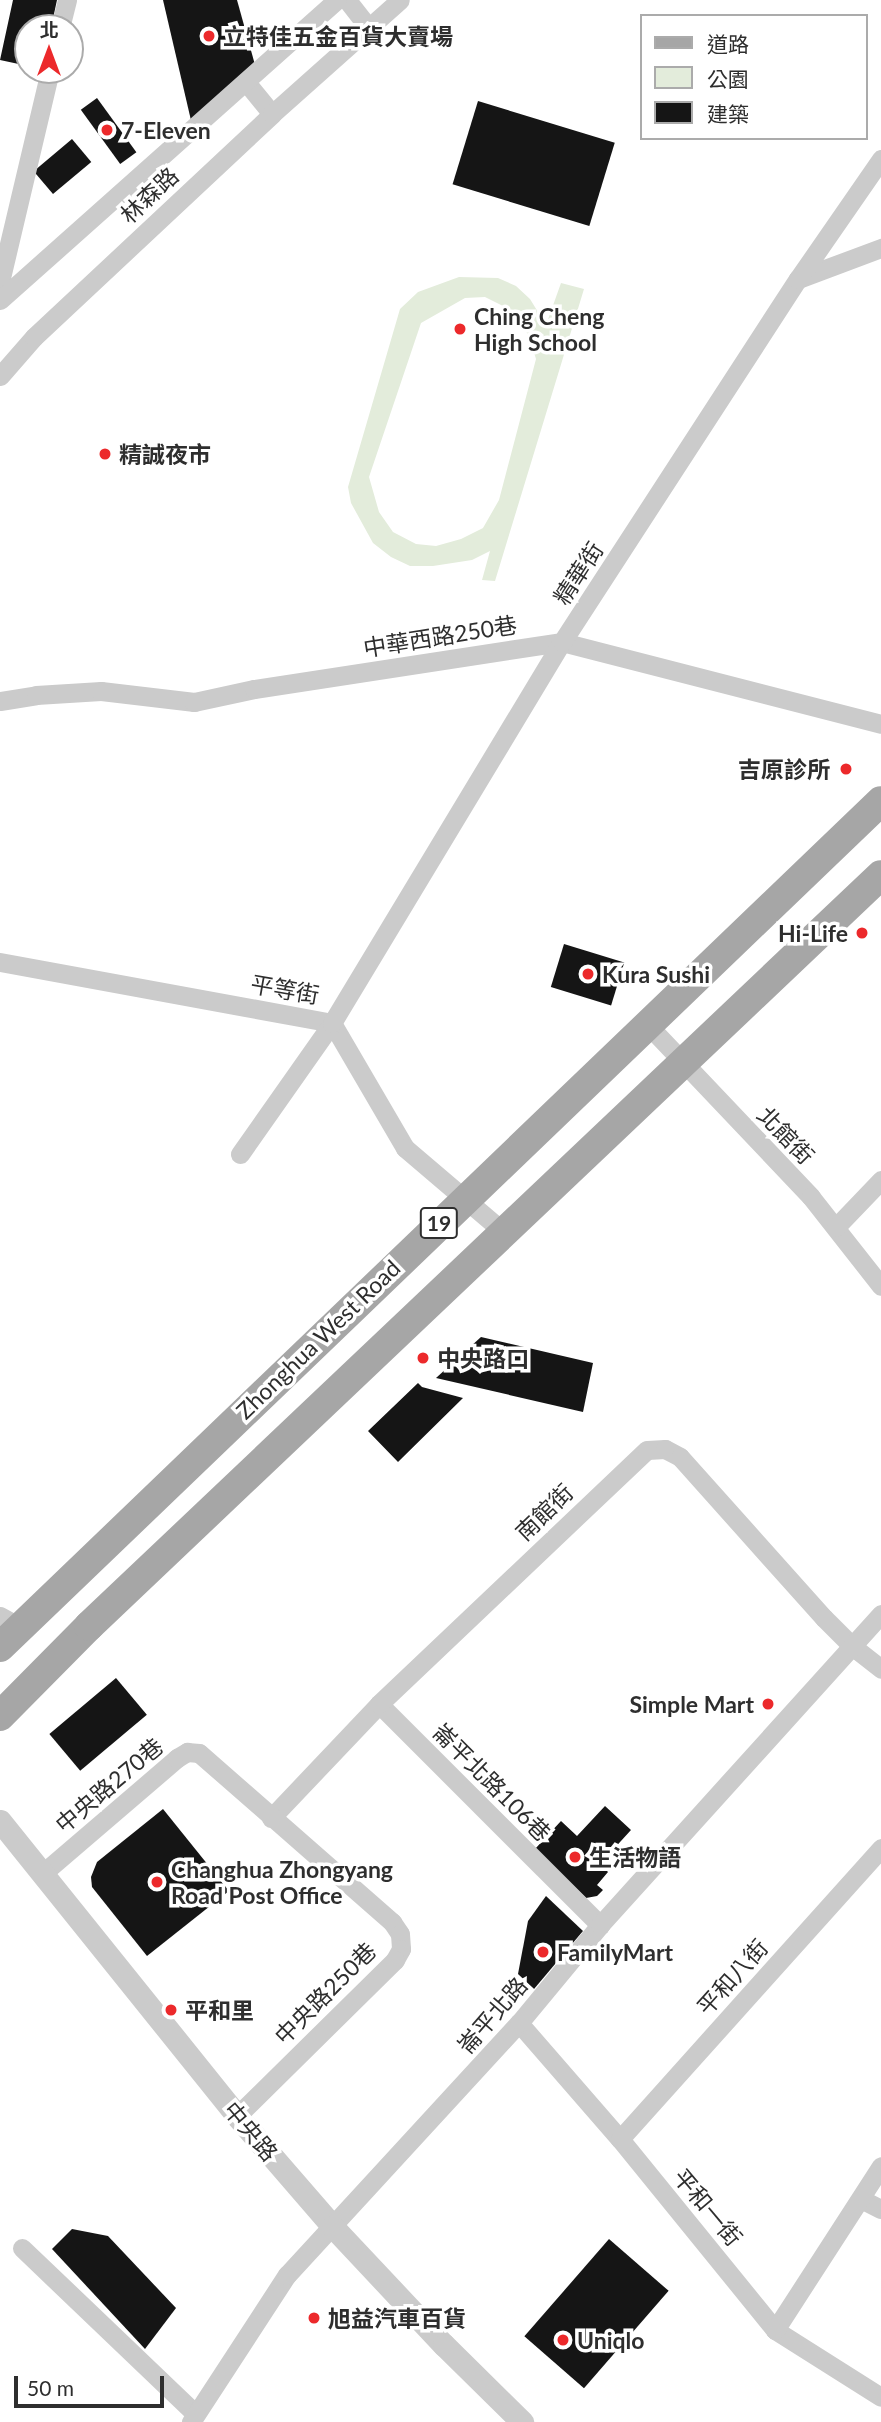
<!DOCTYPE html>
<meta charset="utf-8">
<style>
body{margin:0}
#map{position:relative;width:881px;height:2422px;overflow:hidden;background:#fff;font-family:Lato,"Noto Sans TC",sans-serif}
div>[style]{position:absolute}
.green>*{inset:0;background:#e3ecdb}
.building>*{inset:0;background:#151515;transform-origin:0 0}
.minor>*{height:19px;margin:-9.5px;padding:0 9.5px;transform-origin:9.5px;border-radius:9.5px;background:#cbcbcb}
.tertiary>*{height:23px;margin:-11.5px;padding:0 11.5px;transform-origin:11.5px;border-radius:11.5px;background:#cbcbcb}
.primary>*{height:30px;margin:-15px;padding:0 15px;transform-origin:15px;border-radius:15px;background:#a6a6a6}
.dots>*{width:19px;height:19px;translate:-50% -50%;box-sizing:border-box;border:4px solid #fff;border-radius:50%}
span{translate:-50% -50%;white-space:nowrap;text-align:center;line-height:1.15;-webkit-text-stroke:7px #fff;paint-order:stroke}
.shield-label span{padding:2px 5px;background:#fff;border:2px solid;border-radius:5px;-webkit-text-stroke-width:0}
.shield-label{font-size:21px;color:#2e2e2e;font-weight:700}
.poi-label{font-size:23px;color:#2e2e2e;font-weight:700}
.left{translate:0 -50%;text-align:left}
.right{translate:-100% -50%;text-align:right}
.street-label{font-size:23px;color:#2e2e2e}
.legend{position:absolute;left:640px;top:14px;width:228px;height:126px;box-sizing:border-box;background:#fff;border:2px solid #ababab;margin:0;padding:9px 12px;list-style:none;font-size:21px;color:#2e2e2e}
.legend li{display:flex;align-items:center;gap:14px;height:35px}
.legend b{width:35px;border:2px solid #ababab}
.north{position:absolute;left:14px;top:14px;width:70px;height:70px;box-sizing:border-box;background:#fff;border:2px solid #ababab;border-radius:50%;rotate:0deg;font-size:19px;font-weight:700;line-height:28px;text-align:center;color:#2e2e2e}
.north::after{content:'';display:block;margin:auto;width:24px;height:32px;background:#ec292b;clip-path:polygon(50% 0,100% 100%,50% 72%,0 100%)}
.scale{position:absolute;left:14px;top:2376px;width:150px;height:32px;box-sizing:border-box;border:4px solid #2e2e2e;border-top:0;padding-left:9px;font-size:21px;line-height:24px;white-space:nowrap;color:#2e2e2e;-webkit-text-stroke:5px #fff;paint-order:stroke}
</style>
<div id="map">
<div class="green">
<i style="clip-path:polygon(evenodd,459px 277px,498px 278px,516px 286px,530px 299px,546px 325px,561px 283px,584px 289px,495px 581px,482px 580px,490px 551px,472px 560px,433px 566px,410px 566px,391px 557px,373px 543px,351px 503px,348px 487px,400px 309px,418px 292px,459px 277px,465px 298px,485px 297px,503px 306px,528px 334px,536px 359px,499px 500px,483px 528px,461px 539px,436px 546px,416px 544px,393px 532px,379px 512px,369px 477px,421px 323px,465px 298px)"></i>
</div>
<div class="building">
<i style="clip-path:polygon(13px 0,57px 0,51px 28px,28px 28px,28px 66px,0 60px)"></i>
<i style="clip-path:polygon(163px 0,237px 0,257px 72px,193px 129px)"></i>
<i style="left:97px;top:98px;width:67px;height:20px;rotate:54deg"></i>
<i style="left:478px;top:101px;width:143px;height:87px;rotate:17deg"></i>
<i style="left:72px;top:139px;width:30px;height:50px;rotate:50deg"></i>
<i style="left:564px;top:944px;width:63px;height:45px;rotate:17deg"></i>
<i style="clip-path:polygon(481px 1337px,593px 1363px,583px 1412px,436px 1378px)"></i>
<i style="clip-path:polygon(418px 1383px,422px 1387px,463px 1398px,398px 1462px,368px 1431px)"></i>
<i style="left:116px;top:1678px;width:48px;height:87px;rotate:50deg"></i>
<i style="clip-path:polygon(605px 1806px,631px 1830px,600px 1864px,608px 1872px,597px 1885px,603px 1890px,597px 1896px,586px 1898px,535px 1849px,561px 1821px,577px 1836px)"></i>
<i style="clip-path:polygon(163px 1809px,229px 1891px,147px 1956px,92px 1887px,91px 1877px,97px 1862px)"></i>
<i style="clip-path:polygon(546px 1896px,583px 1931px,534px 1989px,518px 1974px,528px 1921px)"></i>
<i style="clip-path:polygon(72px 2229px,108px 2236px,176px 2308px,145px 2349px,52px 2249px)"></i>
<i style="left:609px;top:2239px;width:79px;height:129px;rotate:41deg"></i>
</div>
<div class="minor">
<i style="left:347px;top:0;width:36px;rotate:52deg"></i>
<i style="left:60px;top:28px;width:29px;rotate:-76deg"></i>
<i style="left:246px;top:82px;width:41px;rotate:50.9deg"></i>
<i style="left:798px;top:279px;width:89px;rotate:-20.5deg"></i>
<i style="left:0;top:282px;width:218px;rotate:-76.7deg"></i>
<i style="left:0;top:300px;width:451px;rotate:-41.7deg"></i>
<i style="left:0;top:376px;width:52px;rotate:-48.9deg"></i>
<i style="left:34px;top:337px;width:326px;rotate:-43.1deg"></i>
<i style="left:272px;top:114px;width:171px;rotate:-41.7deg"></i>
<i style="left:0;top:701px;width:36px;rotate:-9deg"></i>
<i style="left:36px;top:695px;width:65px;rotate:-3.5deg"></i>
<i style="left:101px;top:691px;width:94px;rotate:6.7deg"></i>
<i style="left:194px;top:702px;width:61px;rotate:-12.2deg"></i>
<i style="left:254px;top:689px;width:312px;rotate:-8.7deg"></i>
<i style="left:562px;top:642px;width:329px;rotate:14.4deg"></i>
<i style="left:0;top:962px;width:338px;rotate:10.4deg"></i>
<i style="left:332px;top:1023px;width:145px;rotate:59.7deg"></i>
<i style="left:405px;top:1148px;width:131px;rotate:40.4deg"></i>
<i style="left:647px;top:1024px;width:238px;rotate:46.5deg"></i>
<i style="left:811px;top:1197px;width:113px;rotate:51.8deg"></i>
<i style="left:240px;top:1154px;width:160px;rotate:-54.9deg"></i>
<i style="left:332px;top:1023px;width:445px;rotate:-58.9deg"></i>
<i style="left:562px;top:642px;width:433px;rotate:-57deg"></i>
<i style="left:798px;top:279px;width:146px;rotate:-55.3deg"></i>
<i style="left:836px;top:1227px;width:65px;rotate:-46.2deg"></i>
<i style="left:0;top:1616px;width:23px;rotate:29deg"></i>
<i style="left:379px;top:1704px;width:313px;rotate:45deg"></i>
<i style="left:271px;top:1818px;width:157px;rotate:-46.5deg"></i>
<i style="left:379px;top:1704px;width:369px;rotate:-43.5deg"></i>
<i style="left:647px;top:1450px;width:18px;rotate:-3deg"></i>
<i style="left:665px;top:1449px;width:17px;rotate:28deg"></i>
<i style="left:680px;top:1457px;width:216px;rotate:48.2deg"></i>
<i style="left:824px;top:1618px;width:40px;rotate:45deg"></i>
<i style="left:852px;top:1646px;width:37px;rotate:38deg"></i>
<i style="left:43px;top:1873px;width:177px;rotate:-40.6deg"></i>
<i style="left:177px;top:1758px;width:12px;rotate:-31deg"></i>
<i style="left:187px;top:1752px;width:12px;rotate:5deg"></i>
<i style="left:199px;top:1753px;width:257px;rotate:41.2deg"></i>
<i style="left:392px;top:1922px;width:14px;rotate:56deg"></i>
<i style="left:400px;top:1934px;width:15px;rotate:86deg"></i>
<i style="left:401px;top:1949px;width:13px;rotate:119deg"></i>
<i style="left:395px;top:1960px;width:222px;rotate:135.4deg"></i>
<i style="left:519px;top:2023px;width:154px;rotate:49deg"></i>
<i style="left:620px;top:2139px;width:246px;rotate:50.9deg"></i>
<i style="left:775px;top:2330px;width:125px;rotate:32.3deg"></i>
<i style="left:620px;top:2139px;width:391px;rotate:-48.1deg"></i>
<i style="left:861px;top:2199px;width:22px;rotate:27deg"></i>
<i style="left:22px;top:2248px;width:240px;rotate:43.7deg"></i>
<i style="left:775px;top:2330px;width:195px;rotate:-57.1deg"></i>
<i style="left:191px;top:2422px;width:176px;rotate:-56.9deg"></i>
<i style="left:287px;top:2275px;width:343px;rotate:-47.4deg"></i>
<i style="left:519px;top:2023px;width:127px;rotate:-50.4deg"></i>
<i style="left:600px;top:1925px;width:419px;rotate:-47.9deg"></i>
</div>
<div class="tertiary">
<i style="left:0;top:1821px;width:378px;rotate:51.2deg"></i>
<i style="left:237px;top:2116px;width:147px;rotate:49.1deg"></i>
<i style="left:333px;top:2227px;width:162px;rotate:46.8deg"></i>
<i style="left:444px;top:2345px;width:110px;rotate:44.6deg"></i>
</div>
<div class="primary">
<i style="left:0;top:1647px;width:1221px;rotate:-43.84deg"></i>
<i style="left:0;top:1716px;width:127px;rotate:-45.3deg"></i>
<i style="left:89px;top:1626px;width:1091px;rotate:-43.48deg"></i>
</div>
<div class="dots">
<i style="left:209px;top:36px;background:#ec292b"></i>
<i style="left:107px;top:130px;background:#ec292b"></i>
<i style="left:460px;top:329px;background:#ec292b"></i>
<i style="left:105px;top:454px;background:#ec292b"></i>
<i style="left:846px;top:769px;background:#ec292b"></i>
<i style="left:862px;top:933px;background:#ec292b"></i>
<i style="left:588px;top:974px;background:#ec292b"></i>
<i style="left:423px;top:1358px;background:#ec292b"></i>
<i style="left:768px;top:1704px;background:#ec292b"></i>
<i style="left:575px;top:1857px;background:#ec292b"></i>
<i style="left:157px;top:1882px;background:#ec292b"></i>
<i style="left:543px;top:1952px;background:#ec292b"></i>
<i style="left:171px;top:2010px;background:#ec292b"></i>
<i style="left:314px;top:2318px;background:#ec292b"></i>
<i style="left:563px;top:2340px;background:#ec292b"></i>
</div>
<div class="shield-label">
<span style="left:439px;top:1223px">19</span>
</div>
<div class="poi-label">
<span class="left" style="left:223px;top:36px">立特佳五金百貨大賣場</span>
<span class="left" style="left:121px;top:130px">7-Eleven</span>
<span class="left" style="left:474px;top:329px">Ching Cheng<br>High School</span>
<span class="left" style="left:119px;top:454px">精誠夜市</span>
<span class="right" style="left:830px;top:769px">吉原診所</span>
<span class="right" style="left:848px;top:933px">Hi-Life</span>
<span class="left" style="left:602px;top:974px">Kura Sushi</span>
<span class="left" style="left:437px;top:1358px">中央路口</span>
<span class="right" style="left:754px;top:1704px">Simple Mart</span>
<span class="left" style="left:589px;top:1857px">生活物語</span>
<span class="left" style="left:171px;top:1882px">Changhua Zhongyang<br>Road Post Office</span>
<span class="left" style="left:557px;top:1952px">FamilyMart</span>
<span class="left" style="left:185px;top:2010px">平和里</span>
<span class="left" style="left:328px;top:2318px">旭益汽車百貨</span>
<span class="left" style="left:577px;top:2340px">Uniqlo</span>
</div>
<div class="street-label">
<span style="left:149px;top:195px;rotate:-43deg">林森路</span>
<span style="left:578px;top:573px;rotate:-57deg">精華街</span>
<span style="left:440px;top:636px;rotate:-9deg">中華西路250巷</span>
<span style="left:285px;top:989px;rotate:10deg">平等街</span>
<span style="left:786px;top:1135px;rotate:46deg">北館街</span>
<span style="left:318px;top:1339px;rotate:-44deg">Zhonghua West Road</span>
<span style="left:544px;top:1512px;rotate:-44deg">南館街</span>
<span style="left:492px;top:1782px;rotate:45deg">崙平北路106巷</span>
<span style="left:109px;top:1785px;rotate:-40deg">中央路270巷</span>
<span style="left:732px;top:1977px;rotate:-48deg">平和八街</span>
<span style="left:325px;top:1993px;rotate:-45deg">中央路250巷</span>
<span style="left:492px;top:2015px;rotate:-49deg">崙平北路</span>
<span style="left:251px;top:2131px;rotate:50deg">中央路</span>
<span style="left:708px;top:2207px;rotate:50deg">平和一街</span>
</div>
<ul class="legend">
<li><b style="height:9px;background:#a6a6a6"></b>道路</li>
<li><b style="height:19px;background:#e3ecdb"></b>公園</li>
<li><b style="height:19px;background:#151515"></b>建築</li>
</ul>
<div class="north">北</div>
<div class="scale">50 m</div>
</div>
